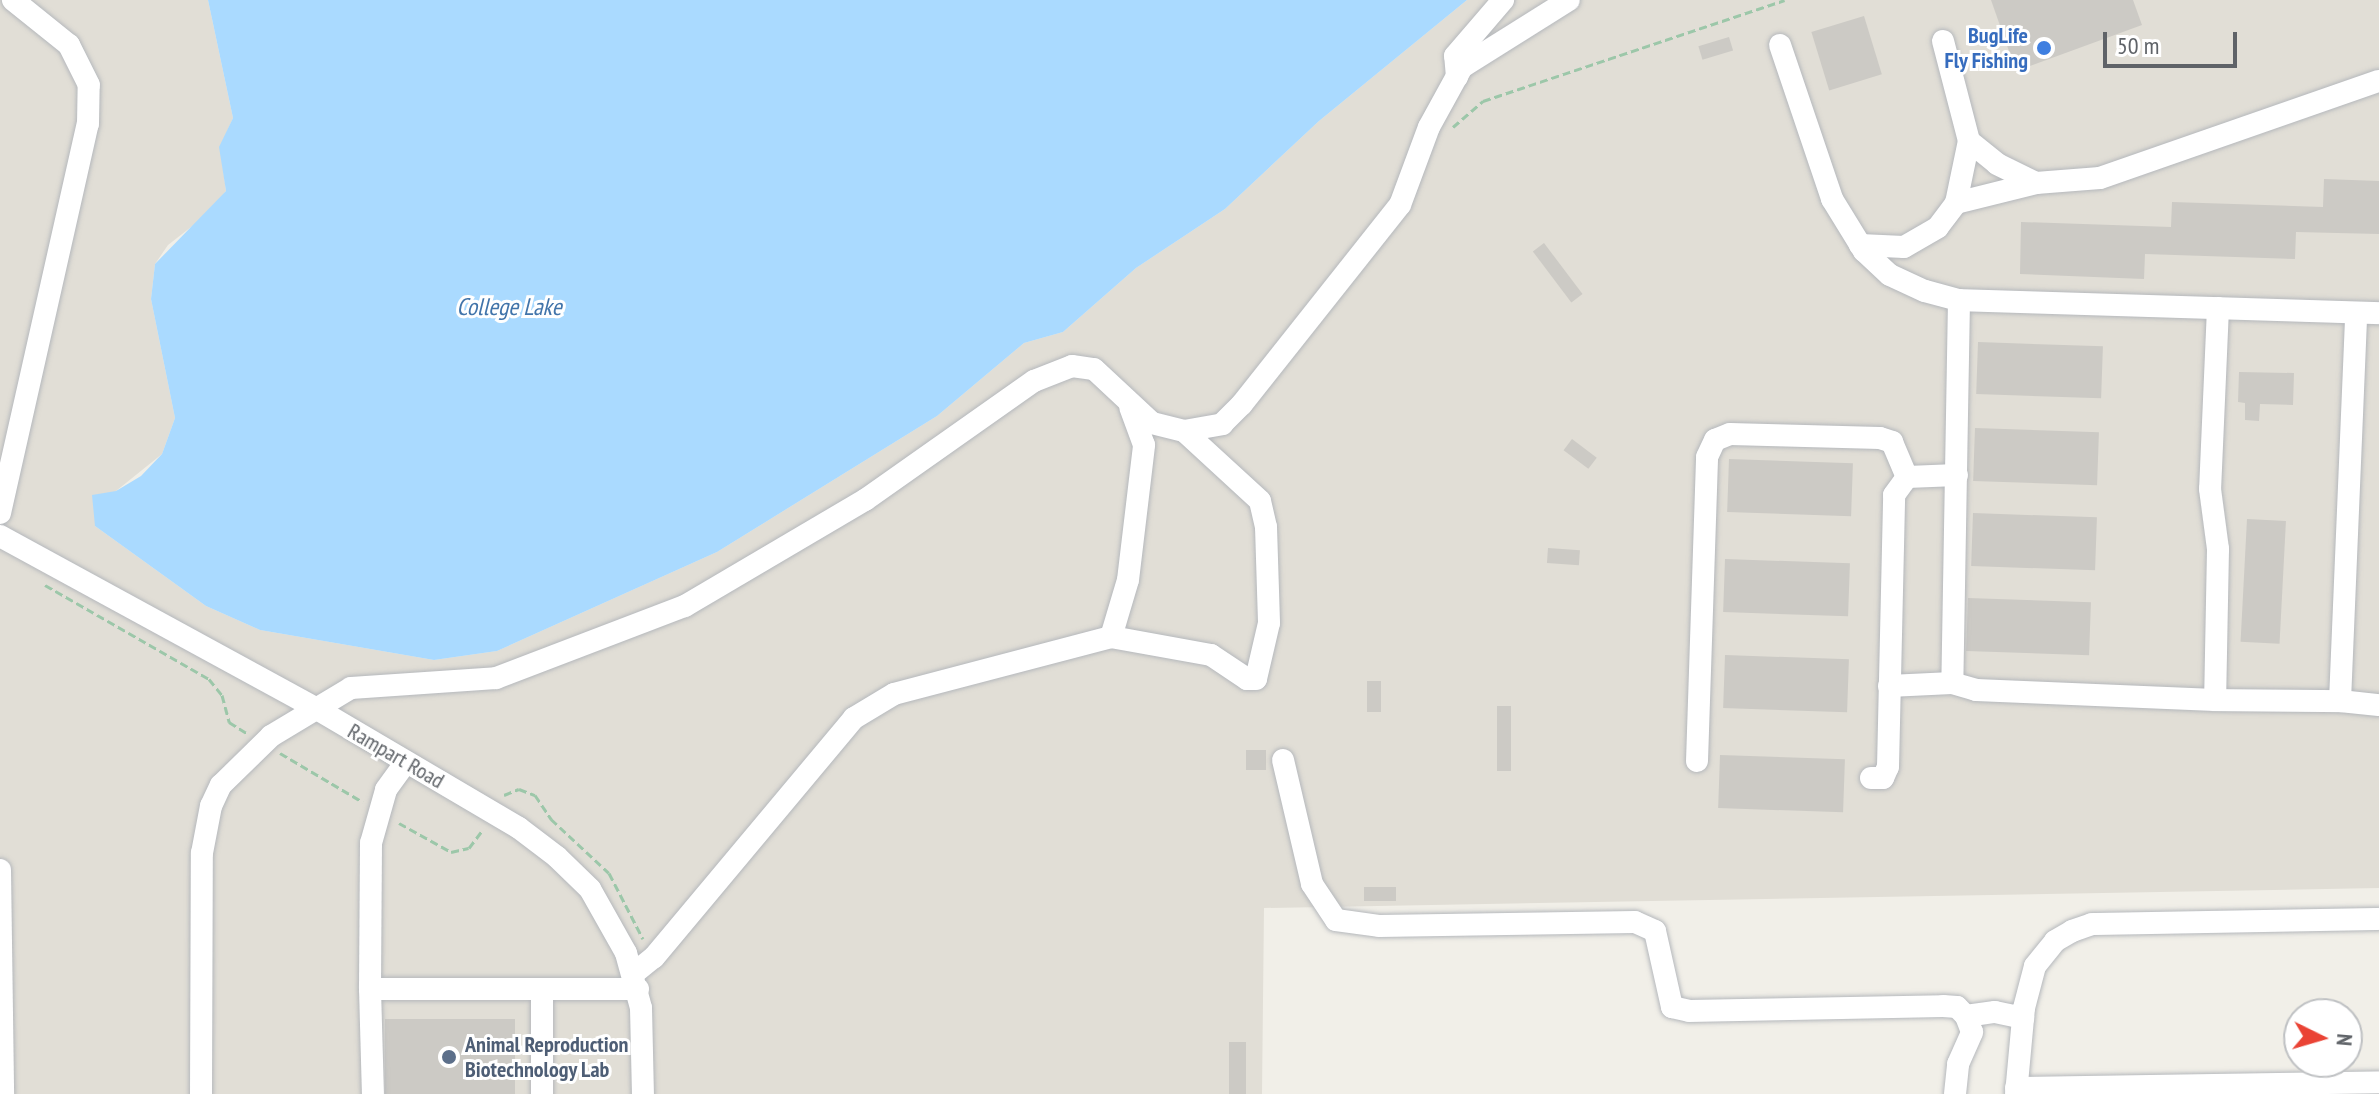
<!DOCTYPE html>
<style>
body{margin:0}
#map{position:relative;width:2379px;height:1094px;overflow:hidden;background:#f1efe8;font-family:"PT Sans Narrow",sans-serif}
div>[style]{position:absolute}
.education>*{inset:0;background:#e1ded6}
.water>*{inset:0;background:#aadaff}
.building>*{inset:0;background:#cccac5;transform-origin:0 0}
.path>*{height:3px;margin-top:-1.5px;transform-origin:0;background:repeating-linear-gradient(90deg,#9cc7a9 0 8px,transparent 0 12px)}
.roads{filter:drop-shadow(0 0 2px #b5b8bc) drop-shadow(0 0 2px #b5b8bc)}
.minor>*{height:22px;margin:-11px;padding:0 11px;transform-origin:11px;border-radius:11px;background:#fff}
.dots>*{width:22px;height:22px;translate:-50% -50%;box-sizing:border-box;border:4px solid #fff;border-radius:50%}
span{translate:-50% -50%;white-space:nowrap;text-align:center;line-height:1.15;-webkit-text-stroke:6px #fff;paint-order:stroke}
.shop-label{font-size:22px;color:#366cbe;font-weight:700}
.right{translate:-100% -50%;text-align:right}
.street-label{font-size:22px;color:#5f6368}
.service-label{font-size:22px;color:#4e5e75;font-weight:700}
.left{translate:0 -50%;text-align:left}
.water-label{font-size:24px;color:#4174aa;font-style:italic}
.north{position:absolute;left:2283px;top:998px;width:80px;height:80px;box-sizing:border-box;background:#fff;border:2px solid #bfc1c3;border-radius:50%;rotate:95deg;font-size:22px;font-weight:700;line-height:32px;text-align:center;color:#5f6368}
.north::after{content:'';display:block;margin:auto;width:28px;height:36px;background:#ea4335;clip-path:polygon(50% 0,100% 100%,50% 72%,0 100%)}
.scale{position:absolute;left:2103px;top:32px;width:134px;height:36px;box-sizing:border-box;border:4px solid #5f6368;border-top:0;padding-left:10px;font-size:24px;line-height:28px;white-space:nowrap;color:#5f6368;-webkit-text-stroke:6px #fff;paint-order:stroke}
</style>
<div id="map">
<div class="education">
<i style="clip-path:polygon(0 0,208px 0,233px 118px,220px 147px,226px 191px,209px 213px,168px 245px,155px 264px,151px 299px,175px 418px,162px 454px,116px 491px,95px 526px,206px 606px,260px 630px,434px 660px,497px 651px,717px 552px,937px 416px,1024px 343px,1063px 332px,1136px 268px,1225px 209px,1319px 121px,1467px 0,2379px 0,2379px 888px,1264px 908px,1262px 1094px,0 1094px)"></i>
</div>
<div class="water">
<i style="clip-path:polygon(208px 0,1467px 0,1319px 121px,1225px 209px,1136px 268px,1063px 332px,1024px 343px,937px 416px,717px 552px,497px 651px,434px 660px,260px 630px,206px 606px,95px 526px,92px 495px,116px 491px,141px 476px,162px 454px,175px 418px,151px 299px,155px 264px,226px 191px,219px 147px,233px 118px)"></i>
</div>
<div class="building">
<i style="clip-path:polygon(1991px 0,2133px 0,2142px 25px,2016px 71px)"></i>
<i style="left:1864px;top:16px;width:61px;height:55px;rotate:73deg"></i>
<i style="left:1729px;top:37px;width:14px;height:32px;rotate:73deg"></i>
<i style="clip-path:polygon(2324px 179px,2379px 181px,2379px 234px,2296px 232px,2295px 259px,2145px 254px,2144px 279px,2020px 274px,2021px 222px,2171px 227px,2172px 202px,2323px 207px)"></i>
<i style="left:1544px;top:243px;width:64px;height:14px;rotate:53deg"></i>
<i style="left:1978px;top:342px;width:125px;height:52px;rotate:2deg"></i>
<i style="clip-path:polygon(2239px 372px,2294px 373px,2293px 405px,2260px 404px,2259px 421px,2245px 420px,2245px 403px,2238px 402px)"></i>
<i style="left:1975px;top:428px;width:124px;height:53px;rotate:2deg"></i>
<i style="left:1572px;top:439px;width:31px;height:14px;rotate:37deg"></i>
<i style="left:1729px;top:459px;width:124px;height:53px;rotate:2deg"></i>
<i style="left:1973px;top:513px;width:124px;height:53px;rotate:2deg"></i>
<i style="left:2247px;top:519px;width:39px;height:123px;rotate:3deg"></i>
<i style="left:1548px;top:548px;width:32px;height:15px;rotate:4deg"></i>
<i style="left:1725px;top:559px;width:125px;height:53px;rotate:2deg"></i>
<i style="left:1968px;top:598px;width:123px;height:53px;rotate:2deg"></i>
<i style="left:1725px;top:655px;width:124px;height:53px;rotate:2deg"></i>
<i style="left:1367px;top:681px;width:14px;height:31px"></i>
<i style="left:1497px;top:706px;width:14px;height:65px"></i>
<i style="left:1246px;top:750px;width:20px;height:20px"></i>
<i style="left:1720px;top:755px;width:125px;height:53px;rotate:2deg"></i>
<i style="left:1396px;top:887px;width:14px;height:32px;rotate:90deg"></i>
<i style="left:385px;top:1019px;width:130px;height:75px"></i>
<i style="left:1229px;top:1042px;width:17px;height:52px"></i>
</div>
<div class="path">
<i style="left:1453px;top:127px;width:40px;rotate:-41deg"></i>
<i style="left:1483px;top:101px;width:318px;rotate:-18.5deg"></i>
<i style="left:45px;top:585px;width:189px;rotate:29.8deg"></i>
<i style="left:209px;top:679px;width:21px;rotate:51deg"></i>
<i style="left:222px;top:695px;width:28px;rotate:75deg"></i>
<i style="left:229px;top:722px;width:22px;rotate:32deg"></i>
<i style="left:280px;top:753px;width:96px;rotate:30.6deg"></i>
<i style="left:504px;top:795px;width:16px;rotate:-22deg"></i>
<i style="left:519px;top:789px;width:17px;rotate:21deg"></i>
<i style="left:535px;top:795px;width:29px;rotate:56deg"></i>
<i style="left:551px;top:819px;width:79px;rotate:43deg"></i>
<i style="left:609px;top:873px;width:74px;rotate:62.7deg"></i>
<i style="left:399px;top:823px;width:60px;rotate:29.1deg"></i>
<i style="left:451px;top:852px;width:18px;rotate:-13deg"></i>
<i style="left:469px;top:848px;width:21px;rotate:-53deg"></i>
</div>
<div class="roads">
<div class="minor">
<i style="left:1943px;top:41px;width:103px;rotate:75.4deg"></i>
<i style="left:1969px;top:141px;width:36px;rotate:39deg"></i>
<i style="left:1997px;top:164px;width:43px;rotate:26deg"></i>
<i style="left:2036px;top:183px;width:64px;rotate:-4.5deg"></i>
<i style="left:2100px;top:178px;width:295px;rotate:-19.2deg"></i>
<i style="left:1780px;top:45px;width:163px;rotate:71.3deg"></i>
<i style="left:1832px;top:199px;width:61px;rotate:58.4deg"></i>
<i style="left:1864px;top:251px;width:35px;rotate:43deg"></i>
<i style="left:1890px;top:275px;width:38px;rotate:25deg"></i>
<i style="left:1925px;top:291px;width:35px;rotate:15deg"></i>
<i style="left:1959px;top:300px;width:420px;rotate:1.8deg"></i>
<i style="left:1457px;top:77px;width:21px;rotate:-95deg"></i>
<i style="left:1455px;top:56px;width:74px;rotate:-49.4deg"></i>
<i style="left:1956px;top:203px;width:63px;rotate:-78.2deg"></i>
<i style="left:1860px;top:245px;width:44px;rotate:2.6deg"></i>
<i style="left:1904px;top:247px;width:39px;rotate:-30deg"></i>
<i style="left:1938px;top:227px;width:30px;rotate:-53deg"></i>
<i style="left:1956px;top:203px;width:82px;rotate:-14deg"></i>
<i style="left:1959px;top:300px;width:383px;rotate:91deg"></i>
<i style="left:1952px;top:683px;width:25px;rotate:16deg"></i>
<i style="left:1976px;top:690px;width:239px;rotate:2.4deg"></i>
<i style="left:2218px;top:308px;width:181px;rotate:92.5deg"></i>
<i style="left:2210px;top:489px;width:61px;rotate:82.4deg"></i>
<i style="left:2218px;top:549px;width:151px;rotate:91.1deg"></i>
<i style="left:2215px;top:700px;width:125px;rotate:0.5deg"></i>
<i style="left:2340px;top:701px;width:388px;rotate:-87.6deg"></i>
<i style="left:1184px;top:431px;width:39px;rotate:-10deg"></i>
<i style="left:1222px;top:424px;width:28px;rotate:-45deg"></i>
<i style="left:1242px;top:404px;width:254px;rotate:-51.6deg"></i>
<i style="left:1400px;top:205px;width:83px;rotate:-69.6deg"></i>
<i style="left:1429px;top:127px;width:68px;rotate:-61.2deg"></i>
<i style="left:1462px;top:67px;width:126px;rotate:-32.1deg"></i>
<i style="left:0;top:513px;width:399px;rotate:-77.3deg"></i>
<i style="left:88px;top:124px;width:39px;rotate:-89deg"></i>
<i style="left:89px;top:85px;width:45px;rotate:-116.6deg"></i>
<i style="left:69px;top:45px;width:72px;rotate:-141.2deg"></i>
<i style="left:0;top:536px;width:361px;rotate:28.6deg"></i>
<i style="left:317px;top:709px;width:234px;rotate:30.5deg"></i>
<i style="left:519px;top:828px;width:48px;rotate:37.3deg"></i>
<i style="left:557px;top:857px;width:46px;rotate:44.1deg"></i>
<i style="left:590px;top:889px;width:73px;rotate:60.6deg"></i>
<i style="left:626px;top:953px;width:57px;rotate:74.7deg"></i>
<i style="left:641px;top:1008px;width:86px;rotate:88.7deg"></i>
<i style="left:1111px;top:637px;width:59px;rotate:-73.4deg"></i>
<i style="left:1128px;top:580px;width:136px;rotate:-83.2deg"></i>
<i style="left:1144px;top:445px;width:40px;rotate:-110.2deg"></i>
<i style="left:1889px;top:686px;width:63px;rotate:-2.7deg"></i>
<i style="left:2340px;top:701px;width:39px;rotate:6deg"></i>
<i style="left:1283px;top:760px;width:127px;rotate:76.8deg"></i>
<i style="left:1312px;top:884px;width:43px;rotate:56.3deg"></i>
<i style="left:1336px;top:920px;width:43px;rotate:7.9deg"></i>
<i style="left:1379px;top:926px;width:256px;rotate:-0.9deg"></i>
<i style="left:1635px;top:922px;width:22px;rotate:24deg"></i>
<i style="left:1655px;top:931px;width:78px;rotate:77.4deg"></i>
<i style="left:1672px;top:1007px;width:17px;rotate:13deg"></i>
<i style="left:1689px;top:1011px;width:254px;rotate:-1.1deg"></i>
<i style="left:1943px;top:1006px;width:14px;rotate:4deg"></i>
<i style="left:1957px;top:1007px;width:13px;rotate:45deg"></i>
<i style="left:1966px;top:1016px;width:29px;rotate:-8deg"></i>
<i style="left:1995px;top:1012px;width:29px;rotate:12deg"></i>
<i style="left:1697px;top:761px;width:304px;rotate:-88.1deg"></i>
<i style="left:1707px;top:457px;width:19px;rotate:-65deg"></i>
<i style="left:1715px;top:440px;width:16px;rotate:-22deg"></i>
<i style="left:1730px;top:434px;width:150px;rotate:1.5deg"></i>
<i style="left:1880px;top:438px;width:13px;rotate:18deg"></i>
<i style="left:1892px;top:442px;width:38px;rotate:67deg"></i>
<i style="left:1907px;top:477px;width:50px;rotate:-2.3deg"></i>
<i style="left:406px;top:762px;width:34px;rotate:126deg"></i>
<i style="left:386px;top:790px;width:55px;rotate:105.8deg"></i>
<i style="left:371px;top:843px;width:146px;rotate:90.4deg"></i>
<i style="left:370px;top:989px;width:268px"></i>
<i style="left:1871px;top:778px;width:12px"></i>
<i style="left:1883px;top:778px;width:12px;rotate:-66deg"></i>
<i style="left:1888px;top:767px;width:272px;rotate:-88.7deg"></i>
<i style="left:1894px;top:495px;width:22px;rotate:-54deg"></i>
<i style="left:0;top:870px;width:224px;rotate:89.2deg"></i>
<i style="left:370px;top:989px;width:105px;rotate:88.4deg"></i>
<i style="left:2016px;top:1088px;width:363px;rotate:-0.9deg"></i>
<i style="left:201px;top:1094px;width:241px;rotate:-89.8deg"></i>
<i style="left:202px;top:853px;width:48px;rotate:-79.2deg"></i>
<i style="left:211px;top:806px;width:23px;rotate:-65deg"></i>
<i style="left:221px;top:785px;width:70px;rotate:-44.4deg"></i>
<i style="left:271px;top:736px;width:93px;rotate:-31deg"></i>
<i style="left:351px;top:688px;width:145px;rotate:-3.9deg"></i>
<i style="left:496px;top:678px;width:202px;rotate:-20.9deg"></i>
<i style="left:685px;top:606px;width:209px;rotate:-30.5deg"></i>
<i style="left:865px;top:500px;width:207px;rotate:-35.2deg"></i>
<i style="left:1034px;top:381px;width:41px;rotate:-21.5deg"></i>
<i style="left:1072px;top:366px;width:22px;rotate:8deg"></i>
<i style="left:1094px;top:369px;width:79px;rotate:43deg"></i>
<i style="left:1152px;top:423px;width:33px;rotate:14deg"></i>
<i style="left:1184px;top:431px;width:103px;rotate:42.6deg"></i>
<i style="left:1260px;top:501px;width:27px;rotate:77deg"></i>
<i style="left:1266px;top:527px;width:96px;rotate:88.2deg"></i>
<i style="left:1269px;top:623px;width:57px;rotate:103.1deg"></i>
<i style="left:1256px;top:679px;width:9px;rotate:180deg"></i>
<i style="left:1247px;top:679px;width:43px;rotate:-146.3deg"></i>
<i style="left:1211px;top:655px;width:102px;rotate:-169.8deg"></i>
<i style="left:1111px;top:637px;width:224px;rotate:165.3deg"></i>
<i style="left:894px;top:694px;width:47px;rotate:149deg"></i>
<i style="left:854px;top:718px;width:312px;rotate:129.9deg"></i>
<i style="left:654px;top:957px;width:27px;rotate:141deg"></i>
<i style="left:542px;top:1094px;width:103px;rotate:-90deg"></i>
<i style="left:1955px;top:1094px;width:30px;rotate:-84deg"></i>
<i style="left:1958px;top:1064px;width:35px;rotate:-66deg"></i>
<i style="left:1972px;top:1032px;width:17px;rotate:-111deg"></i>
<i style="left:2016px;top:1094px;width:86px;rotate:-84.7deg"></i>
<i style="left:2024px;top:1008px;width:43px;rotate:-75.3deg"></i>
<i style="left:2035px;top:966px;width:32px;rotate:-51deg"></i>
<i style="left:2055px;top:941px;width:20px;rotate:-30deg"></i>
<i style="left:2072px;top:931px;width:21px;rotate:-19deg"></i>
<i style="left:2092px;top:924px;width:287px;rotate:-1deg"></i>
</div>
</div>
<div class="dots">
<i style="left:2044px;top:48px;background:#3f7fe0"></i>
<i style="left:449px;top:1057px;background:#5c6f8a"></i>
</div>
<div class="shop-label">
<span class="right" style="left:2028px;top:48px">BugLife<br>Fly Fishing</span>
</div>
<div class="street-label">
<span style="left:396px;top:756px;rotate:30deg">Rampart Road</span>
</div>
<div class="service-label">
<span class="left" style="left:465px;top:1057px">Animal Reproduction<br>Biotechnology Lab</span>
</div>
<div class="water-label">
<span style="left:509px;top:307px">College Lake</span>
</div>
<div class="north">N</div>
<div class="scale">50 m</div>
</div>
